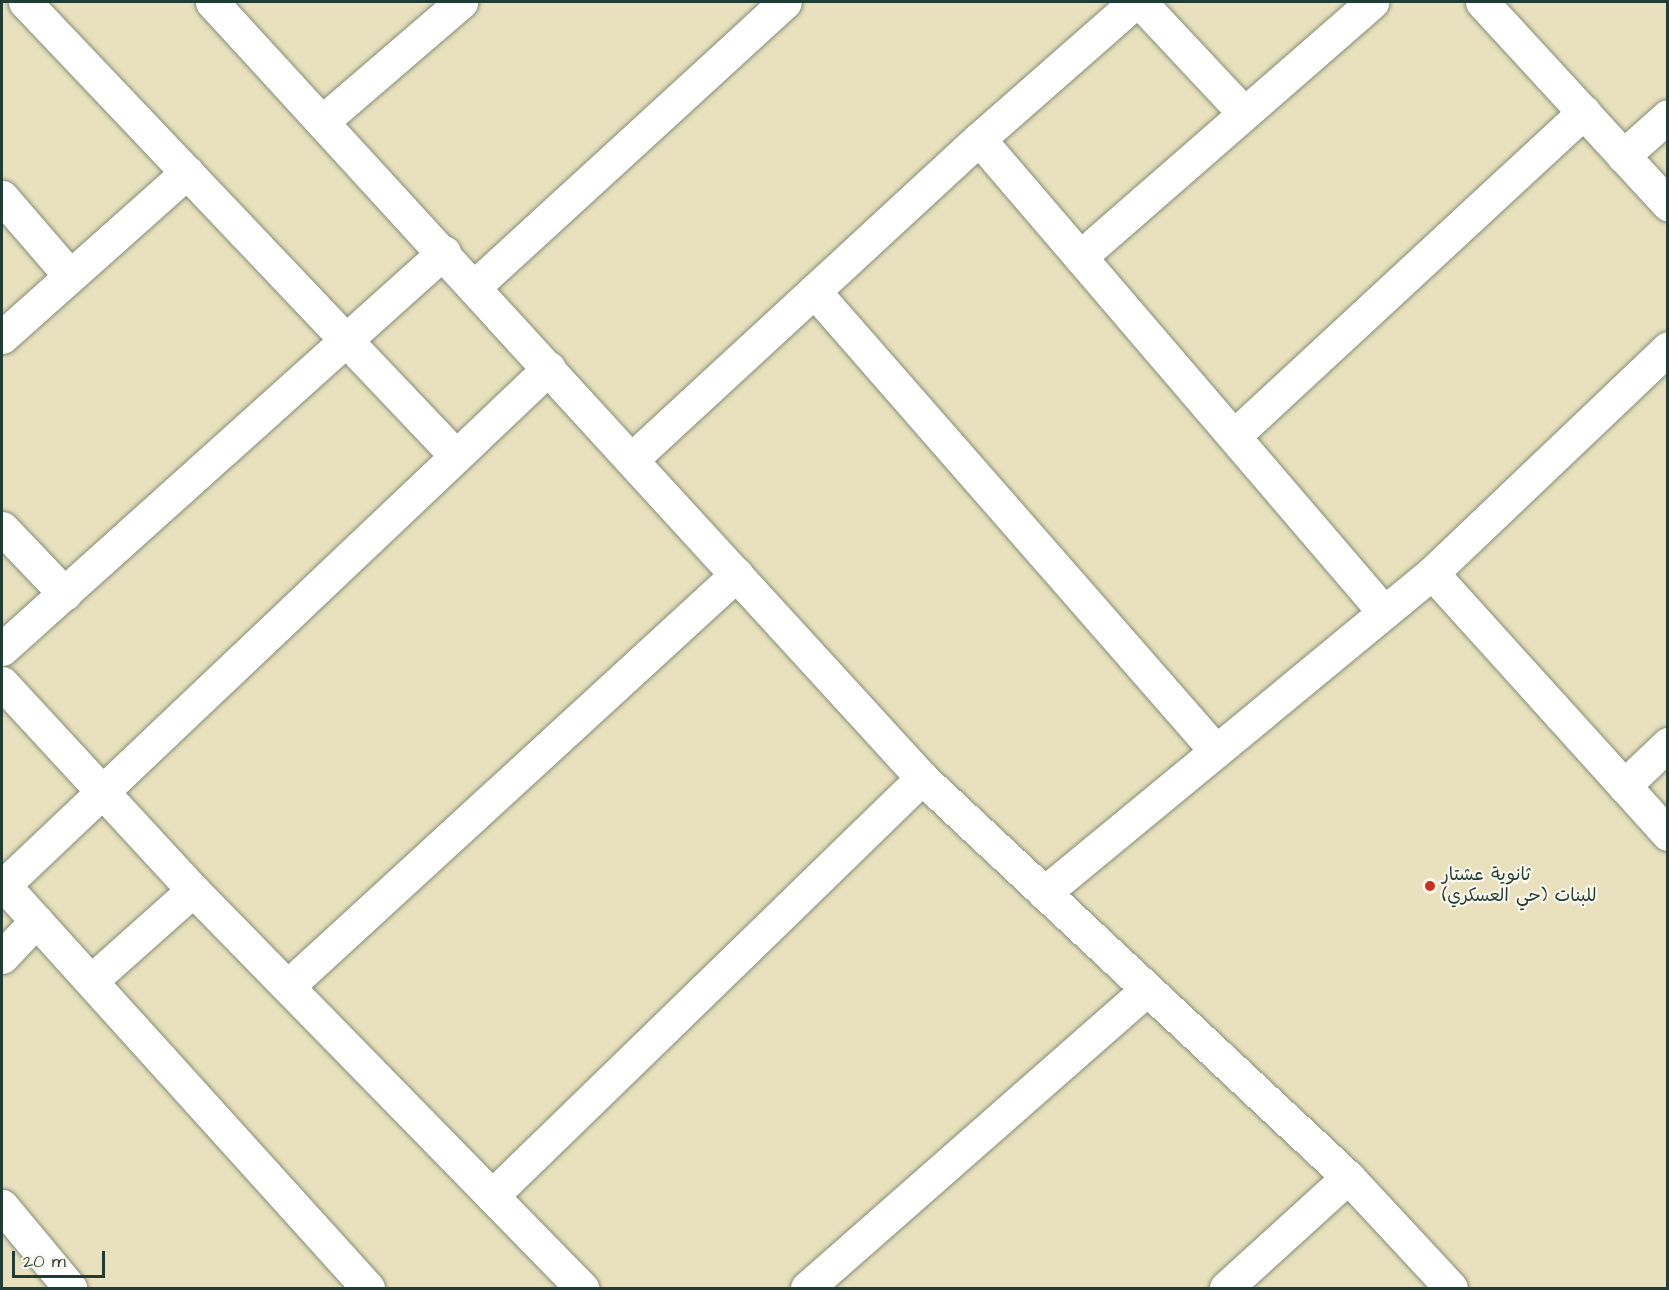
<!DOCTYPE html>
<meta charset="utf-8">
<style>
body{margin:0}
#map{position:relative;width:1669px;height:1290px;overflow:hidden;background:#e9e1be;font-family:"Architects Daughter","Playpen Sans Arabic",sans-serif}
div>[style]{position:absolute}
.roads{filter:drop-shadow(0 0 2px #848f79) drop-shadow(0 0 2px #848f79)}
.minor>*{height:33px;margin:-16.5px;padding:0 16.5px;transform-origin:16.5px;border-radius:16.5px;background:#fff}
.dots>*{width:16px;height:16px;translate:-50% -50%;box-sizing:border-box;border:3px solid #fbf7ec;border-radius:50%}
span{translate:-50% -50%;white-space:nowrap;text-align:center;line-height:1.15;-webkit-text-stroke:4.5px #fbf7ec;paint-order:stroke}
.poi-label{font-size:18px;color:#1f3d34}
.left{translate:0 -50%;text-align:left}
.frame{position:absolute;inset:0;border:3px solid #1f3d34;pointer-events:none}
.scale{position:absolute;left:12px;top:1251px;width:93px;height:27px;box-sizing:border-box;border:3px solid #1f3d34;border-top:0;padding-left:8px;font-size:18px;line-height:21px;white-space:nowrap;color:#1f3d34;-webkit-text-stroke:4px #fbf7ec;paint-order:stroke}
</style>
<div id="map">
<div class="roads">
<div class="minor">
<i style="left:25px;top:2px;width:626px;rotate:46.49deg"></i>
<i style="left:212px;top:2px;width:1052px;rotate:47.54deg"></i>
<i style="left:922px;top:778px;width:584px;rotate:43.13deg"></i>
<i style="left:1348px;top:1177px;width:151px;rotate:47.1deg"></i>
<i style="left:1140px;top:2px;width:152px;rotate:46.9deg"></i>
<i style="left:1482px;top:2px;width:275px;rotate:47.4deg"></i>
<i style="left:324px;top:120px;width:181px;rotate:-40.7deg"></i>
<i style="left:979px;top:139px;width:623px;rotate:49.43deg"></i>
<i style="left:1623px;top:156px;width:60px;rotate:-41.6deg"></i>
<i style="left:2px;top:197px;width:103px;rotate:49.3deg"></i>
<i style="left:1080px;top:257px;width:388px;rotate:-41.1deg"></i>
<i style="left:475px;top:286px;width:420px;rotate:-42.5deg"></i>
<i style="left:814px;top:291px;width:611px;rotate:48.85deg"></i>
<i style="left:2px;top:337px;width:248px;rotate:-41.7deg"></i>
<i style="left:1234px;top:436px;width:477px;rotate:-42.8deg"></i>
<i style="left:632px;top:459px;width:472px;rotate:-42.7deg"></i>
<i style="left:979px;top:139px;width:208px;rotate:-41.3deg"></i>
<i style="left:2px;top:528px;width:91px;rotate:46.3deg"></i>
<i style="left:1432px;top:573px;width:352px;rotate:47.9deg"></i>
<i style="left:2px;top:649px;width:594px;rotate:-41.93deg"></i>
<i style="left:2px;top:683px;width:282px;rotate:47.3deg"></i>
<i style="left:193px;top:890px;width:557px;rotate:45.66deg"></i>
<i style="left:1624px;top:786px;width:61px;rotate:-43.7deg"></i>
<i style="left:2px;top:883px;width:546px;rotate:47.9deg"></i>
<i style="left:4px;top:885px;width:751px;rotate:-43.49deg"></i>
<i style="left:1044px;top:893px;width:503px;rotate:-39.51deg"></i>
<i style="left:1432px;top:573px;width:326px;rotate:-43.6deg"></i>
<i style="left:2px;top:957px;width:50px;rotate:-46.6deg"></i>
<i style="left:91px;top:981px;width:137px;rotate:-41.7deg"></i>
<i style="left:288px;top:986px;width:609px;rotate:-42.54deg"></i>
<i style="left:492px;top:1196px;width:600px;rotate:-44.19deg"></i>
<i style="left:2px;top:1206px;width:107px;rotate:50.3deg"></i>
<i style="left:807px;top:1288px;width:453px;rotate:-41.3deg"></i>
<i style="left:1226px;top:1288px;width:165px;rotate:-42.3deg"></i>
</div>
</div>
<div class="dots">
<i style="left:1430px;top:886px;background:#c8321e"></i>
</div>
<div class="poi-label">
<span class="left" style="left:1442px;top:886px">ثانوية عشتار<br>للبنات (حي العسكري)</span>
</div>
<div class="frame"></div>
<div class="scale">20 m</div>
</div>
